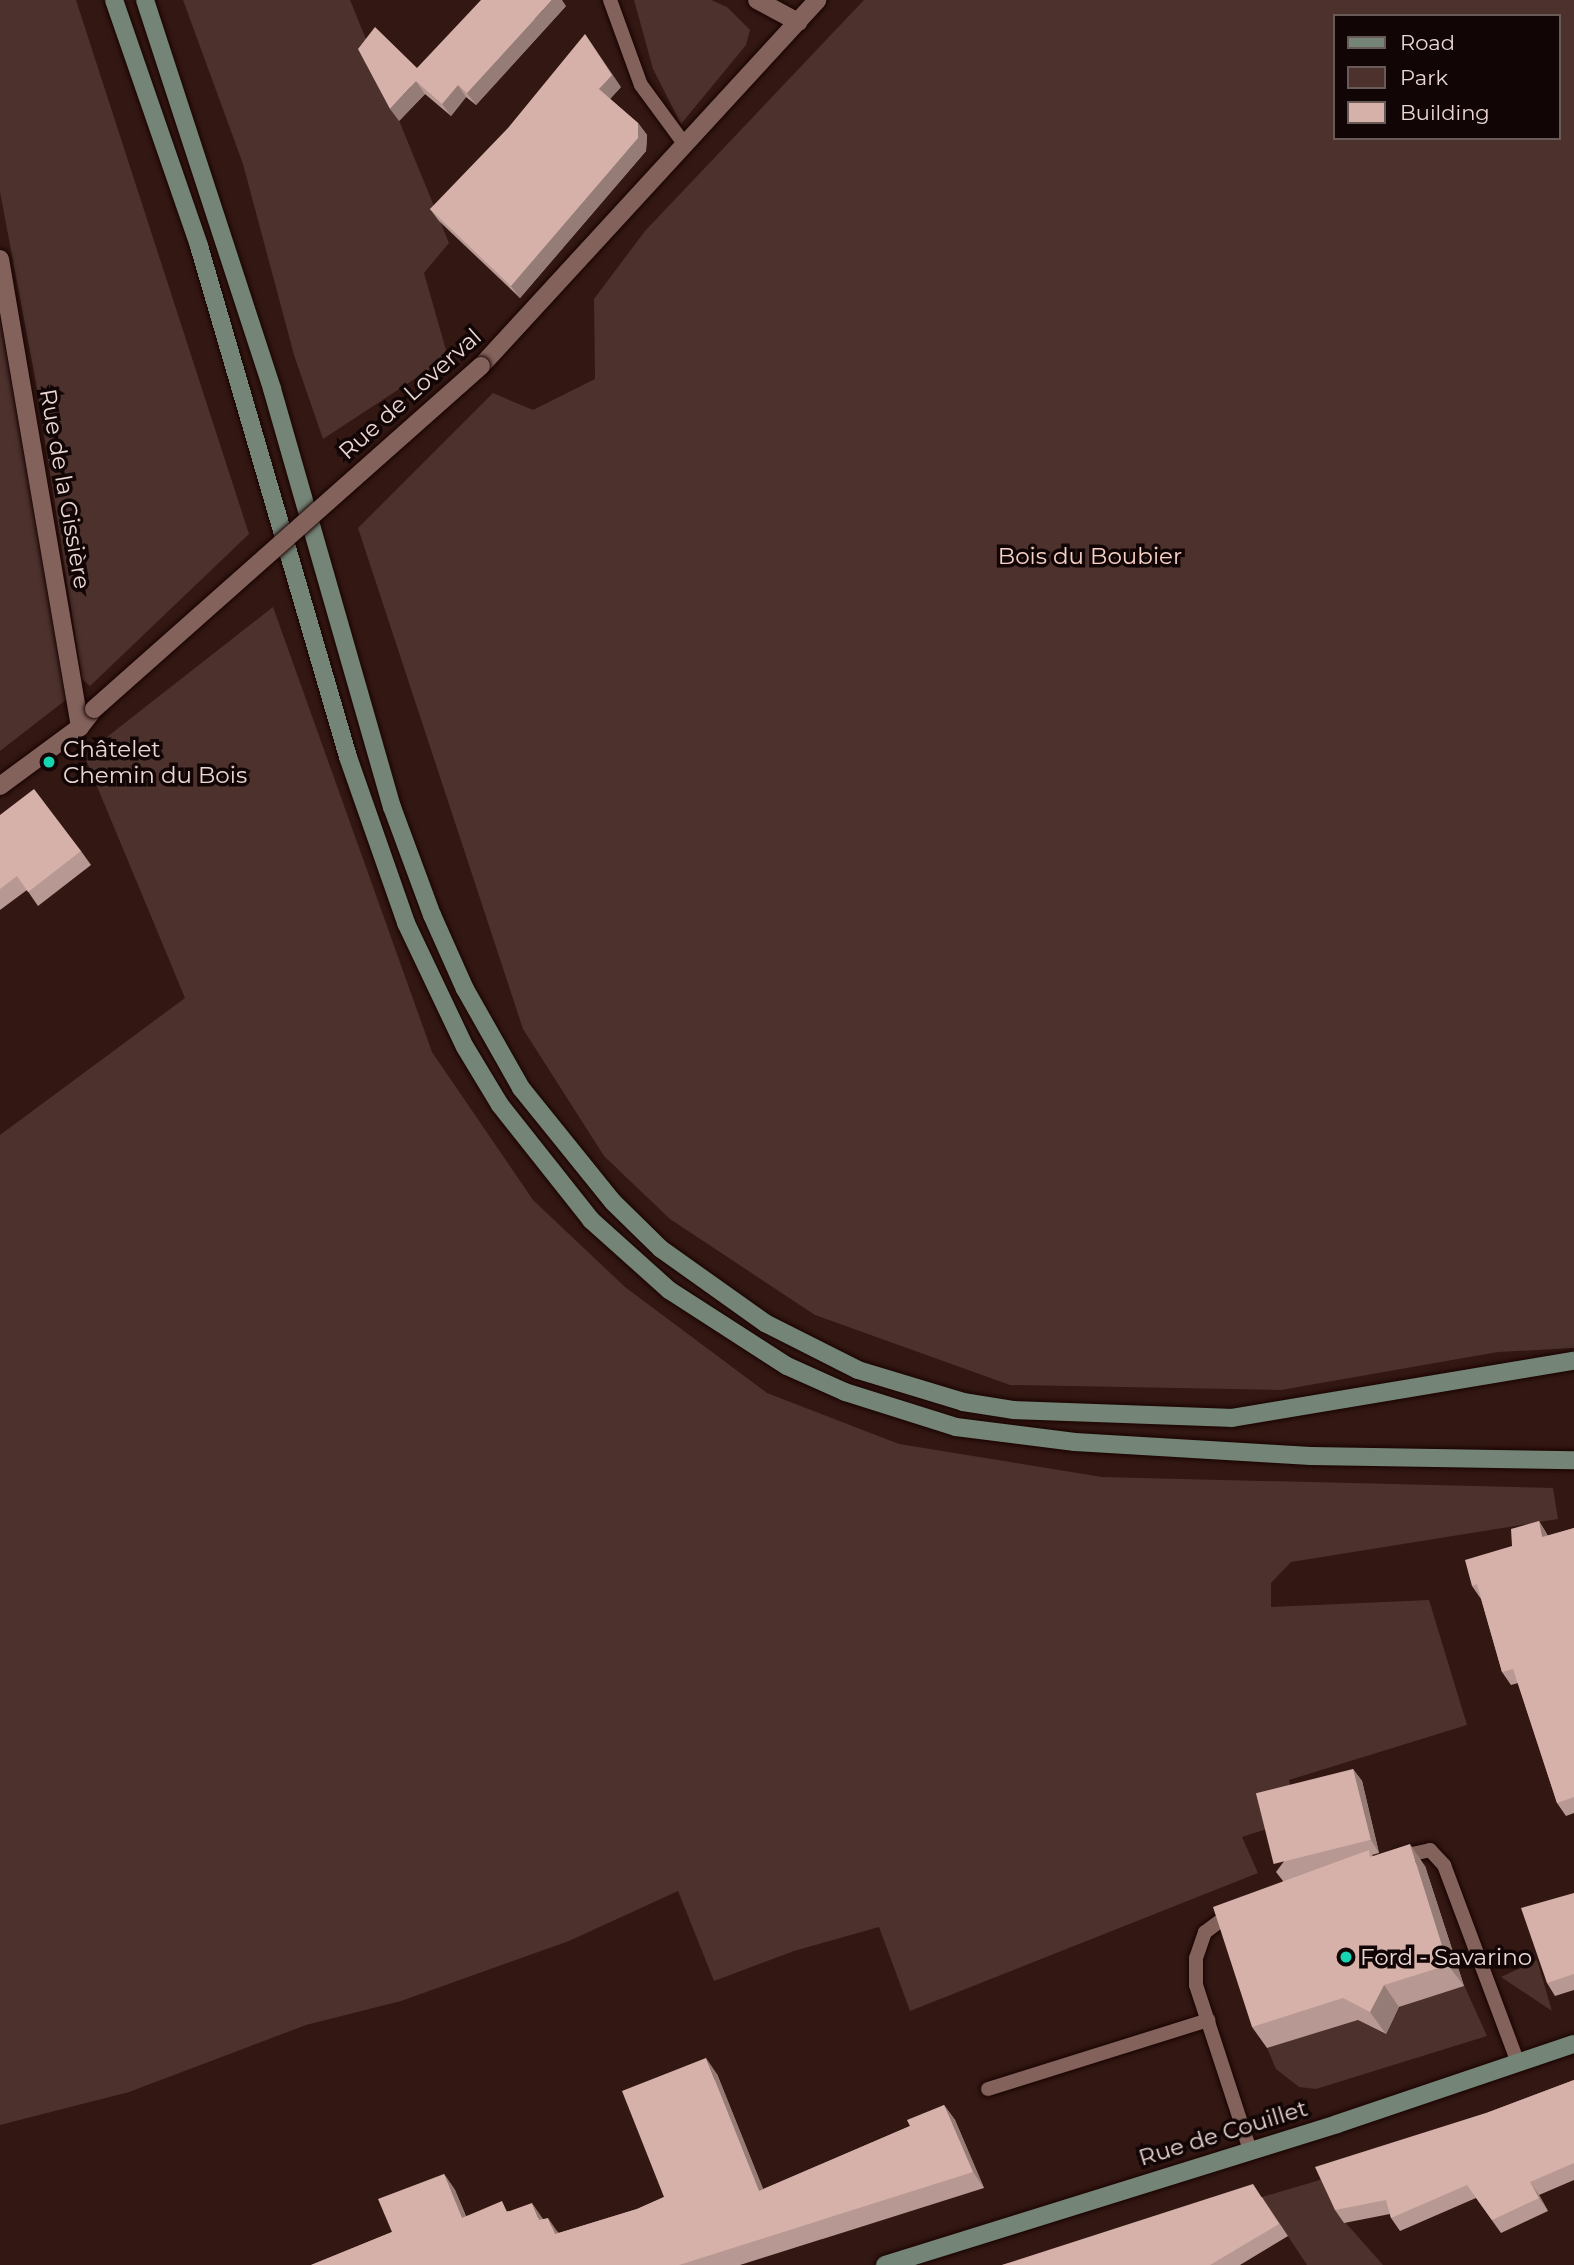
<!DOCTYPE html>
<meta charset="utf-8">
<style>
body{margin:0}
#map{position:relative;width:1574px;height:2265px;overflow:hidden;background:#321712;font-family:Montserrat,sans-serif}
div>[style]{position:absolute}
.green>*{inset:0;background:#4c312c}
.roads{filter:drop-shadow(0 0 2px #180301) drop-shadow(0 0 2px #180301)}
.service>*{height:14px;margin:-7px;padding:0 7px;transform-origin:7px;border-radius:7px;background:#82625b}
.minor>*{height:18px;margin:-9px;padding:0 9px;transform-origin:9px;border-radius:9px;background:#82625b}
.tertiary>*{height:18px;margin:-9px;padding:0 9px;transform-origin:9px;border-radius:9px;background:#82625b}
.secondary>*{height:18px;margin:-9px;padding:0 9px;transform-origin:9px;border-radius:9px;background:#748476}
.bridges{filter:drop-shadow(0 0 2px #180301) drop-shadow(0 0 2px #180301)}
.tertiary-bridge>*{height:18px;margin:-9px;padding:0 9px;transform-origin:9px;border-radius:9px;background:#82625b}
.wall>*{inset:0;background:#b89892}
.shaded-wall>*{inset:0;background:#967c77}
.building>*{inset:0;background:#d6b1aa;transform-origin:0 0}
.dots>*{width:19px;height:19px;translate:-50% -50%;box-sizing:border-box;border:4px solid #110605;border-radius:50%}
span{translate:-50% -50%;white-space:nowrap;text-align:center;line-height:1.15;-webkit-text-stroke:7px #110605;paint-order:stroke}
.street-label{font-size:23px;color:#ead7d3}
.park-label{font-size:23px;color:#f8d1c9}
.poi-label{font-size:23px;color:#ead7d3}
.left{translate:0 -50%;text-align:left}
.legend{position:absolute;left:1333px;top:14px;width:228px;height:126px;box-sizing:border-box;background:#110605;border:2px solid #685a57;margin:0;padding:9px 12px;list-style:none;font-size:21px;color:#ead7d3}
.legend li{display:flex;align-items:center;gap:14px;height:35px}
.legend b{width:35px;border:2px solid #685a57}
</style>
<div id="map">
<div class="green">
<i style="clip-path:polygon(0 0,76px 0,249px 534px,90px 686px,82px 679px,36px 383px,0 192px)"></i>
<i style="clip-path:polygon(183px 0,350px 0,449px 243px,424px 273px,448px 357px,323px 439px,294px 355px,243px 164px)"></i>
<i style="clip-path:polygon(634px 0,711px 0,727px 7px,750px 30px,746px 45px,681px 124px,653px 69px)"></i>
<i style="clip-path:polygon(evenodd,864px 0,1574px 0,1574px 1348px,1498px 1352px,1281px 1390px,1010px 1385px,815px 1315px,670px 1219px,604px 1156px,523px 1029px,358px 528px,493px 393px,533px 410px,595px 379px,594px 299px,645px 231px,864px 0,1334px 16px,1558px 16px,1558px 138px,1334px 138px,1334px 16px)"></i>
<i style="clip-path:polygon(0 316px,67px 699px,0 751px)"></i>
<i style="clip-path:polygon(273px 607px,432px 1052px,533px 1200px,625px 1287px,767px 1393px,899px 1444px,1102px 1477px,1553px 1488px,1558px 1519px,1291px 1562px,1271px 1583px,1271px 1607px,1429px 1600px,1467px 1725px,1289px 1780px,1297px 1819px,1242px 1837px,1258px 1873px,910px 2011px,879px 1927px,794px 1951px,714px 1981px,678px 1891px,569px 1941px,401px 2001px,306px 2025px,129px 2092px,0 2125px,0 1135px,185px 998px,84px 755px)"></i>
<i style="clip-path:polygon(1537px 1960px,1552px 2011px,1501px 1977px)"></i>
<i style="clip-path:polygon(1464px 1985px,1487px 2036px,1316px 2089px,1299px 2087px,1276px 2069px,1267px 2048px,1358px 2020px,1385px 2034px,1400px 2007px)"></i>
<i style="clip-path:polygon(1323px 2179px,1345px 2222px,1383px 2265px,1307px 2265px,1262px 2197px)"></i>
</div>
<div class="roads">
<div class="service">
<i style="left:610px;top:0;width:90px;rotate:70deg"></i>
<i style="left:641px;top:85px;width:74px;rotate:53.7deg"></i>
<i style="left:1398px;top:1857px;width:33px;rotate:-12deg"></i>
<i style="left:1430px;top:1850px;width:21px;rotate:47deg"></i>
<i style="left:1444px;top:1865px;width:211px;rotate:69.5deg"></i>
<i style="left:1232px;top:1912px;width:34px;rotate:143deg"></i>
<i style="left:1205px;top:1932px;width:28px;rotate:109deg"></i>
<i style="left:1196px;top:1958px;width:27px;rotate:90deg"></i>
<i style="left:1196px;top:1985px;width:174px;rotate:71.9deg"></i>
<i style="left:988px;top:2089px;width:231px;rotate:-17.4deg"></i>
</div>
<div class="minor">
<i style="left:757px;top:0;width:47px;rotate:28.2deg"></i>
<i style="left:0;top:259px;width:475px;rotate:80.3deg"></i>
</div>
<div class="tertiary">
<i style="left:481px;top:366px;width:497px;rotate:-47.4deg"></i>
<i style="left:0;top:786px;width:99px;rotate:-36.4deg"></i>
<i style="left:80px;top:727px;width:23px;rotate:-52deg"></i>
</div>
<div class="secondary">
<i style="left:114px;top:0;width:260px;rotate:70.9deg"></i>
<i style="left:199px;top:246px;width:532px;rotate:73.74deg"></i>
<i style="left:348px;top:757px;width:176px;rotate:70.7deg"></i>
<i style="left:406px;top:923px;width:137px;rotate:64.6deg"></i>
<i style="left:465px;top:1047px;width:68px;rotate:58.9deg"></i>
<i style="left:500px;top:1105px;width:147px;rotate:51.6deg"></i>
<i style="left:591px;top:1220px;width:105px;rotate:41.9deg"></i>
<i style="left:669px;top:1290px;width:140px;rotate:32.8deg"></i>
<i style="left:787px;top:1366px;width:64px;rotate:24.1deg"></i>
<i style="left:845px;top:1392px;width:116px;rotate:17.5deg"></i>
<i style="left:956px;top:1427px;width:120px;rotate:7.2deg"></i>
<i style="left:1075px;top:1442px;width:236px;rotate:3.4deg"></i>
<i style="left:1311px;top:1456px;width:263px;rotate:0.9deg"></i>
<i style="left:145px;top:0;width:409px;rotate:71.9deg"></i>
<i style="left:272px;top:389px;width:435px;rotate:74deg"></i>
<i style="left:392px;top:807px;width:115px;rotate:69.7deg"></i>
<i style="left:432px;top:915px;width:81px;rotate:66deg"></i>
<i style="left:465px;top:989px;width:114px;rotate:60.5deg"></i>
<i style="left:521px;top:1088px;width:146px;rotate:51.1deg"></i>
<i style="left:613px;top:1202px;width:67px;rotate:44.4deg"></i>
<i style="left:661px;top:1249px;width:128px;rotate:35.4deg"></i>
<i style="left:765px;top:1323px;width:104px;rotate:26.8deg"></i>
<i style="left:858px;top:1370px;width:110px;rotate:16.9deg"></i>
<i style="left:963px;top:1402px;width:52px;rotate:8.9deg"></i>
<i style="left:1014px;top:1410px;width:218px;rotate:2.1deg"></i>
<i style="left:1232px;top:1418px;width:347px;rotate:-9.5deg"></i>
<i style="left:885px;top:2265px;width:473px;rotate:-17.3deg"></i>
<i style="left:1337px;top:2124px;width:250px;rotate:-18.7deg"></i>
</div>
</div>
<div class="bridges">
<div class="tertiary-bridge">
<i style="left:94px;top:709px;width:517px;rotate:-41.55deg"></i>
</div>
</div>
<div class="wall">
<i style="clip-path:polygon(566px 6px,476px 105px,466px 97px,451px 116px,425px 94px,399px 121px,417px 68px)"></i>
<i style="clip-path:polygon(621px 87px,610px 99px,638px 123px,647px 135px,646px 151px,520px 298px,439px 221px,430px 209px)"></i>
<i style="clip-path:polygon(0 815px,81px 851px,91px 865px,38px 906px,27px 890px,0 910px)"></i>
<i style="clip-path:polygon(1539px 1521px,1548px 1536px,1574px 1528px,1574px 1813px,1566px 1816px,1557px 1803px,1518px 1683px,1511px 1685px,1502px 1672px,1481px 1599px,1472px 1586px)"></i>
<i style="clip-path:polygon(1353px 1769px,1362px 1781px,1379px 1853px,1372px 1855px,1373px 1856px,1425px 1866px,1464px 1986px,1399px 2007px,1386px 2034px,1358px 2020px,1267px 2048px,1252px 2027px,1283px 1881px,1276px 1872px)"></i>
<i style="clip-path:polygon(1574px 1893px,1574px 1990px,1555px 1996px,1547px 1983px)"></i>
<i style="clip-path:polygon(717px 2074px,763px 2189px,910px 2126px,944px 2105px,955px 2120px,984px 2188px,740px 2265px,311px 2265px,392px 2232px,444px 2174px,455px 2190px,466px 2216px,509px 2211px,543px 2219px,559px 2233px,637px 2209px,664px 2197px)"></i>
<i style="clip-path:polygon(1574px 2080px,1574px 2180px,1539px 2195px,1548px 2211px,1501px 2233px,1476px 2198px,1400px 2231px,1391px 2218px,1390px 2214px,1344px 2223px,1335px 2210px,1489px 2112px)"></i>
<i style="clip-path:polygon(1262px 2197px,1288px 2236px,1240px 2265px,1002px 2265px)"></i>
</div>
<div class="shaded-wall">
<i style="clip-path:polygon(552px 0,562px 0,566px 6px,476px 105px,467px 93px)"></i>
<i style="clip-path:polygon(585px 34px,621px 87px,607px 102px,599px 89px)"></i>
<i style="clip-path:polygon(416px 81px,425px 94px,399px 121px,390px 109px)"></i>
<i style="clip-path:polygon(458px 85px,466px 97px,451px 116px,442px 104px)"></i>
<i style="clip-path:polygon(638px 123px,647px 135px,646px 151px,520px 298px,511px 286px)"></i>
<i style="clip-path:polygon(1539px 1521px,1547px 1534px,1551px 1550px,1542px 1537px)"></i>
<i style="clip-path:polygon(1353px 1769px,1362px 1781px,1379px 1853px,1371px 1840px)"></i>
<i style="clip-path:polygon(1410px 1844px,1425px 1866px,1464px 1986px,1448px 1965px)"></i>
<i style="clip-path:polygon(1384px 1985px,1399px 2007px,1386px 2034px,1370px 2012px)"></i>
<i style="clip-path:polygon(706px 2058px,717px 2074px,770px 2206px,759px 2191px)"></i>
<i style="clip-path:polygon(944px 2105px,955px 2120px,984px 2188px,973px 2172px)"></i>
<i style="clip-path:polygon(444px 2174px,455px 2190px,473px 2234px,462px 2218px)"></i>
<i style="clip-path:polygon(1530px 2182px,1539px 2195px,1548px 2211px,1539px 2198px)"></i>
<i style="clip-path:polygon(532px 2203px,543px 2219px,539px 2220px)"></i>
<i style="clip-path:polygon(548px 2218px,559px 2234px,555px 2234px)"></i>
</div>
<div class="building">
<i style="clip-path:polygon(481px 0,552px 0,467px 93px,458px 85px,442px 104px,416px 81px,390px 109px,358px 49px,375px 27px,417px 68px)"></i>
<i style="clip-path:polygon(585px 34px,612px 75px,599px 89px,638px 123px,638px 138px,511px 286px,430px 209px,508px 128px)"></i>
<i style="clip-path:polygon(34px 789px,81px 851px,28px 892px,17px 876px,0 889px,0 815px)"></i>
<i style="clip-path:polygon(1539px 1521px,1542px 1537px,1574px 1528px,1574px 1797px,1557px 1803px,1513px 1669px,1502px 1672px,1477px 1584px,1472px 1586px,1465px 1560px,1512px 1546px,1511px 1529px)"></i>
<i style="left:1353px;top:1769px;width:73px;height:100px;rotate:76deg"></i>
<i style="clip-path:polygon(1410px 1844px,1448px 1965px,1384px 1985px,1370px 2012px,1343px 1998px,1252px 2027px,1213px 1907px,1369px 1850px,1370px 1857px)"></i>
<i style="clip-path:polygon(1574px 1893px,1574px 1974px,1547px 1983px,1521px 1908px)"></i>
<i style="clip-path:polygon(706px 2058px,759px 2191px,910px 2126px,907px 2120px,944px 2105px,973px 2172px,679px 2265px,311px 2265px,392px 2232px,378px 2199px,444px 2174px,462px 2218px,502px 2201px,507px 2212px,532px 2203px,539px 2220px,548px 2218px,555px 2234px,637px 2209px,664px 2197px,622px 2091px)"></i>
<i style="clip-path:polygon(1574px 2080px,1574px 2163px,1530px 2182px,1539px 2198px,1492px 2220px,1467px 2185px,1391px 2218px,1386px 2200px,1335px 2210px,1315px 2167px,1489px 2112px)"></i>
<i style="clip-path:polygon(1253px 2184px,1279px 2224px,1210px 2265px,1002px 2265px)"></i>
</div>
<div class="dots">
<i style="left:49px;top:762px;background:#16d5b3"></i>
<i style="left:1346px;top:1957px;background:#16d5b3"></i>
</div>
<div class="street-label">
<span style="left:410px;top:394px;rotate:-42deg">Rue de Loverval</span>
<span style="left:65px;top:489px;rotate:80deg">Rue de la Gissière</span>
<span style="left:1223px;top:2133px;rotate:-17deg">Rue de Couillet</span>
</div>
<div class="park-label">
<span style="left:1090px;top:556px">Bois du Boubier</span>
</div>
<div class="poi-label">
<span class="left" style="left:63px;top:762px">Châtelet<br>Chemin du Bois</span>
<span class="left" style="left:1360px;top:1957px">Ford - Savarino</span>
</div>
<ul class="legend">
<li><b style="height:9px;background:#748476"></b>Road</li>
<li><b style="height:19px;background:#4c312c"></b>Park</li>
<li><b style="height:19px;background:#d6b1aa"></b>Building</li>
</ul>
</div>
